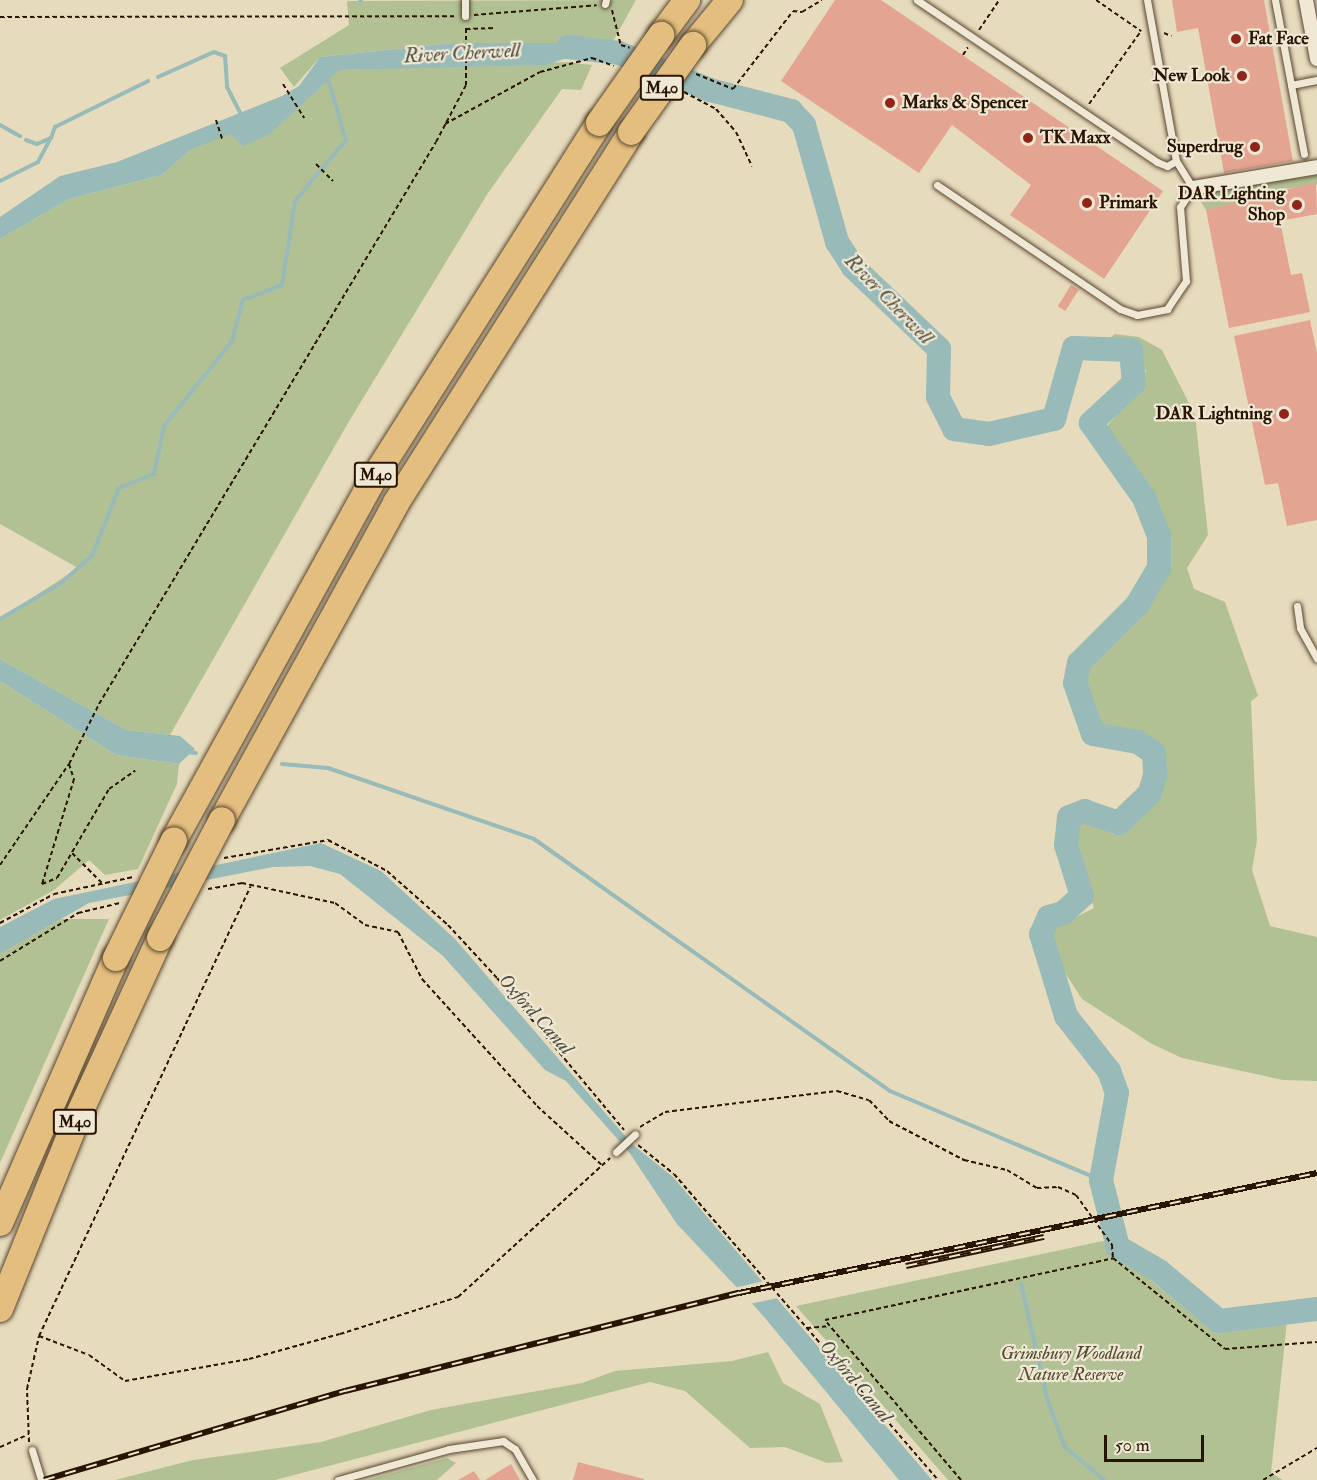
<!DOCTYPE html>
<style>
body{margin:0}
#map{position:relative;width:1317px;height:1480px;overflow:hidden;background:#e7dbbd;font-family:"IM FELL Double Pica",serif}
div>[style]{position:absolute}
.green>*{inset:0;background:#b2c194}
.water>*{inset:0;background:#98bab8}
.pier>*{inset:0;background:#e7dbbd}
.stream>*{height:4px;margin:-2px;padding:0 2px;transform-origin:2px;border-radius:2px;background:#98bab8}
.river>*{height:24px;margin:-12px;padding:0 12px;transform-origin:12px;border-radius:12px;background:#98bab8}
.building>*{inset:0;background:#e3a592;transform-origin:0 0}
.path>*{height:2px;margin-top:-1px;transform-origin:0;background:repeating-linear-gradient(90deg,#291400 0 4.5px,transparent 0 7.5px)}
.roads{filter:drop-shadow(0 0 2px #58462f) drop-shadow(0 0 2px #58462f)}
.service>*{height:7px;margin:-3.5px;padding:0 3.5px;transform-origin:3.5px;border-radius:3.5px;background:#efe8d4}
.minor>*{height:14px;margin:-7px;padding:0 7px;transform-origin:7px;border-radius:7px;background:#efe8d4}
.motorway>*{height:26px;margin:-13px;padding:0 13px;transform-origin:13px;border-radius:13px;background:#e4be7e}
.rail>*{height:6px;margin-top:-3px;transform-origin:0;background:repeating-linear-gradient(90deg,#efe8d4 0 11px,#291400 0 22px);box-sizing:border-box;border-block:2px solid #291400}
.bridges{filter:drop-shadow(0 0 2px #58462f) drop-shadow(0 0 2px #58462f)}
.service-bridge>*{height:7px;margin:-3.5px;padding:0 3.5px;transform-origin:3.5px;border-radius:3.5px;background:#efe8d4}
.motorway-bridge>*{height:26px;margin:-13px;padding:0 13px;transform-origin:13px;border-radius:13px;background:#e4be7e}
.dots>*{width:16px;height:16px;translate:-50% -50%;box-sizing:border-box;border:3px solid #efe8d4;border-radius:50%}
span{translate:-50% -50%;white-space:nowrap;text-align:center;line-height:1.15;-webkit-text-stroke:4.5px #efe8d4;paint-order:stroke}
.shield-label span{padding:2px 4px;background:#efe8d4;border:2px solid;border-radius:4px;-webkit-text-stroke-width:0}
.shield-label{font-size:16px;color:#291400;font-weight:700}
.poi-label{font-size:18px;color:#291400;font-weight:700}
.left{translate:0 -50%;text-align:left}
.right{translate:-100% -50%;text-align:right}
.park-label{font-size:18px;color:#52482c;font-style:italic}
.water-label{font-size:20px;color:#504e40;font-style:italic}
.scale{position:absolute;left:1104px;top:1435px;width:100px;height:27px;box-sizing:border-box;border:3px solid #291400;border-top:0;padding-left:8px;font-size:18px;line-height:21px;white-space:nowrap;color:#291400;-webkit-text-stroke:4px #efe8d4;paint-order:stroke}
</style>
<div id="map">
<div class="green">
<i style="clip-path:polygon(636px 0,612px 43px,453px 43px,320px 57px,294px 87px,280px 68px,349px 25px,347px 1px)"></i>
<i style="clip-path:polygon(567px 62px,592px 65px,581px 90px,562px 89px,488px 193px,348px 423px,170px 735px,126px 730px,0 659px,0 619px,78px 568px,0 524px,0 239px,69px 199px,162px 175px,190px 150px,230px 133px,243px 145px,339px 70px)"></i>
<i style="clip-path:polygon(1317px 171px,1317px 185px,1274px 190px,1275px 196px,1206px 210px,1196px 194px)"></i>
<i style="clip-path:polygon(1115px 334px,1139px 337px,1162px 350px,1195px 415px,1208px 535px,1187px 568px,1194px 589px,1225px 602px,1258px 696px,1251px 701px,1257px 840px,1252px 870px,1270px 926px,1317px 937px,1317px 1081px,1283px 1080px,1182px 1058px,1152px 1044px,1082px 999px,1062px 968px,1051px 930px,1094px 908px,1073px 832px,1085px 817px,1113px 834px,1123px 829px,1148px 803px,1159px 777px,1154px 749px,1131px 736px,1098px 729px,1090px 717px,1086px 680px,1090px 661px,1148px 608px,1162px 568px,1163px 526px,1107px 426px,1139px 390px,1146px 371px,1130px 345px,1106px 341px)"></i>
<i style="clip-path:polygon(0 681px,116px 755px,179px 764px,177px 784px,138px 869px,105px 875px,89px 860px,54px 890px,0 920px)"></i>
<i style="clip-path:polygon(61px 919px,109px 919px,0 1163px,0 954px)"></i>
<i style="clip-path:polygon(1103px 1241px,1215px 1333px,1287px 1321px,1271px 1473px,1283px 1480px,948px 1480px,796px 1306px)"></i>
<i style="clip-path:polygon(768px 1352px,783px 1383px,820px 1404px,843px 1462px,827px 1463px,785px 1447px,750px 1448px,685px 1391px,650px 1382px,275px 1480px,115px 1480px,193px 1460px,321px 1442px,431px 1410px,582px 1383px,615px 1371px,732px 1361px)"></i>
<i style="clip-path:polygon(447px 1458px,456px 1463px,437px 1480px,367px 1480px)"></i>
</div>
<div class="water">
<i style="clip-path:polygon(453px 43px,612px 43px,546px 65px,339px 70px,270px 134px,243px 146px,230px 134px,190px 150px,162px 175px,69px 199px,0 239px,0 217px,60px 176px,117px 162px,282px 96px,299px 86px,320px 57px)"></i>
<i style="clip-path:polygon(0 659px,126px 730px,180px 736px,195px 749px,179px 764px,116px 755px,0 681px)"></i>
<i style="clip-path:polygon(321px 843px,381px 871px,455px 939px,632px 1144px,673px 1177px,932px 1480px,899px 1480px,759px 1311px,677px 1224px,629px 1152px,566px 1081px,545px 1070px,443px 956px,340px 874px,310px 866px,273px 867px,89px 903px,0 954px,0 927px,54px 899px)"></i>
</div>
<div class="pier">
<i style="clip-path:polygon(764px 1281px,778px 1298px,749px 1304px,734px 1288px)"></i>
</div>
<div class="stream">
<i style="left:360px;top:0;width:1px;rotate:45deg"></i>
<i style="left:158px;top:77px;width:61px;rotate:-24.1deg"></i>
<i style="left:214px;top:52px;width:12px;rotate:20deg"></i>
<i style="left:225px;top:56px;width:31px;rotate:86deg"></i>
<i style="left:227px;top:87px;width:33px;rotate:63deg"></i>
<i style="left:0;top:125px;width:23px;rotate:29deg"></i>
<i style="left:26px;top:140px;width:12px;rotate:20deg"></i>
<i style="left:37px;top:144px;width:15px;rotate:-23deg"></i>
<i style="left:51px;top:138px;width:12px;rotate:-70deg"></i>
<i style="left:55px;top:127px;width:104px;rotate:-26.3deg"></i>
<i style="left:0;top:181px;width:42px;rotate:-26.6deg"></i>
<i style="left:38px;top:162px;width:27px;rotate:-62deg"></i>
<i style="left:0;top:619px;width:71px;rotate:-30.5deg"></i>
<i style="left:61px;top:583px;width:41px;rotate:-41.1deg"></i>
<i style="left:92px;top:556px;width:73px;rotate:-68.3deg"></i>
<i style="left:119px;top:488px;width:38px;rotate:-22deg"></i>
<i style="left:154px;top:474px;width:49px;rotate:-78.2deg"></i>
<i style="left:164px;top:426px;width:109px;rotate:-51.3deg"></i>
<i style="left:232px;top:341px;width:42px;rotate:-75deg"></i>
<i style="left:243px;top:300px;width:42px;rotate:-21deg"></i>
<i style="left:282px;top:285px;width:85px;rotate:-81.2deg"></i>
<i style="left:295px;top:201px;width:80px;rotate:-50.1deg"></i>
<i style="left:346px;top:140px;width:67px;rotate:-106.5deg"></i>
<i style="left:187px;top:752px;width:9px;rotate:6deg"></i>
<i style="left:282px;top:764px;width:46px;rotate:5deg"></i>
<i style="left:328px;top:768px;width:218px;rotate:19deg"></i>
<i style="left:534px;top:839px;width:436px;rotate:35.3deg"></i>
<i style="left:890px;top:1091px;width:229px;rotate:22.9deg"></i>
<i style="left:1021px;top:1284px;width:121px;rotate:77.1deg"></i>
<i style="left:1048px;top:1402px;width:48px;rotate:69.3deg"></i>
<i style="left:1065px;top:1447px;width:51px;rotate:40.2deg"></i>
</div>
<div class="river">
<i style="left:568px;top:47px;width:51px;rotate:6.7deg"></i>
<i style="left:619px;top:53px;width:98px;rotate:22.1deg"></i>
<i style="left:710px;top:90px;width:84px;rotate:14.5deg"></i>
<i style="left:791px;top:111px;width:19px;rotate:47deg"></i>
<i style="left:804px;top:125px;width:122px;rotate:74.2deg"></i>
<i style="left:837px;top:242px;width:30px;rotate:57deg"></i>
<i style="left:853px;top:267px;width:119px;rotate:43.6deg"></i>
<i style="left:939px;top:349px;width:48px;rotate:91.2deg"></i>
<i style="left:938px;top:397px;width:36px;rotate:63deg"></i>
<i style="left:954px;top:429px;width:35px;rotate:8deg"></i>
<i style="left:989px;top:434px;width:67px;rotate:-13deg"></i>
<i style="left:1054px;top:419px;width:74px;rotate:-74.3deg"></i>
<i style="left:1074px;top:348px;width:57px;rotate:2deg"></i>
<i style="left:1131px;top:350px;width:33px;rotate:85deg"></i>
<i style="left:1134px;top:383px;width:59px;rotate:137.1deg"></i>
<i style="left:1091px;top:423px;width:92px;rotate:54.8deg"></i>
<i style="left:1144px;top:498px;width:41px;rotate:68.5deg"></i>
<i style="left:1159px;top:536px;width:32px;rotate:90deg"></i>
<i style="left:1159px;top:568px;width:43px;rotate:120.7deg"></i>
<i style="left:1137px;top:605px;width:82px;rotate:135deg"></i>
<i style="left:1079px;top:663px;width:20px;rotate:101deg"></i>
<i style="left:1075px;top:683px;width:54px;rotate:70.6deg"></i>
<i style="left:1093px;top:734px;width:46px;rotate:10.1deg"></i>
<i style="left:1138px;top:742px;width:19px;rotate:35deg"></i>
<i style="left:1154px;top:753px;width:22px;rotate:87deg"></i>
<i style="left:1155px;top:775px;width:19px;rotate:106deg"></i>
<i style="left:1150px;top:793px;width:43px;rotate:135.9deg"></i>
<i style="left:1119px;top:823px;width:36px;rotate:-161deg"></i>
<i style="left:1085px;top:811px;width:17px;rotate:159deg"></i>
<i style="left:1069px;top:817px;width:28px;rotate:96deg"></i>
<i style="left:1066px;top:845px;width:53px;rotate:72.6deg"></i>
<i style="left:1082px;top:896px;width:25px;rotate:138deg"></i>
<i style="left:1063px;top:913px;width:15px;rotate:164deg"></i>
<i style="left:1049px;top:917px;width:19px;rotate:115deg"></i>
<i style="left:1041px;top:934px;width:86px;rotate:73deg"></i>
<i style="left:1066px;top:1016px;width:70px;rotate:52deg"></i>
<i style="left:1109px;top:1071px;width:23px;rotate:70deg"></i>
<i style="left:1117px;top:1093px;width:88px;rotate:100.4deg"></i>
<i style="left:1101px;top:1180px;width:69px;rotate:75.8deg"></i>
<i style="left:1118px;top:1247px;width:48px;rotate:30.3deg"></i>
<i style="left:1159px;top:1271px;width:78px;rotate:39.8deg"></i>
<i style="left:1219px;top:1321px;width:99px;rotate:-7deg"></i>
</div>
<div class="building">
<i style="clip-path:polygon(835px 0,881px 0,1163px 191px,1104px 279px,1010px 215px,1031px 185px,952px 125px,919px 173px,781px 81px)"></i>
<i style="clip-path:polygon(1172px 0,1264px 0,1293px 161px,1224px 173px,1198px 28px,1177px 32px)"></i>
<i style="clip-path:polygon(1316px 182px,1317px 214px,1280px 221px,1291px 275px,1302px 273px,1310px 312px,1229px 328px,1206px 210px)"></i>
<i style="left:1071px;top:285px;width:9px;height:25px;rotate:32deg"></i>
<i style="clip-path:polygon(1310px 320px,1317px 353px,1317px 520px,1287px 526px,1278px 483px,1265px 485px,1234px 336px)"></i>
<i style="clip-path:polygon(578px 1462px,644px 1479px,644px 1480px,573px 1480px)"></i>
<i style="clip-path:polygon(511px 1464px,520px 1480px,485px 1480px)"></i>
<i style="clip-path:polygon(474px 1471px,480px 1480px,458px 1480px)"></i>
</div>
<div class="path">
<i style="left:1096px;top:0;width:55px;rotate:34.6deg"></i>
<i style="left:612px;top:10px;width:36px;rotate:76deg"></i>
<i style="left:621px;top:45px;width:9px;rotate:18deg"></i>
<i style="left:474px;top:15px;width:123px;rotate:-4.6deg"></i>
<i style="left:0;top:17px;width:456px;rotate:-0.1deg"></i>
<i style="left:466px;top:29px;width:30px;rotate:-2deg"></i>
<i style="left:979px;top:30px;width:36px;rotate:-56deg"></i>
<i style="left:1164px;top:33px;width:8px;rotate:23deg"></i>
<i style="left:963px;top:55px;width:9px;rotate:-58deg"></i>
<i style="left:696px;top:74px;width:40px;rotate:22deg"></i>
<i style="left:733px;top:89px;width:98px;rotate:-52.4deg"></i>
<i style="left:793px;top:11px;width:9px;rotate:6deg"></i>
<i style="left:802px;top:12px;width:23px;rotate:-31deg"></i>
<i style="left:283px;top:84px;width:40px;rotate:58deg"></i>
<i style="left:684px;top:92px;width:36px;rotate:28deg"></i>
<i style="left:716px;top:109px;width:30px;rotate:49deg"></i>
<i style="left:736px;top:132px;width:38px;rotate:65deg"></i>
<i style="left:1089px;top:104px;width:90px;rotate:-54.5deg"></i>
<i style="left:216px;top:120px;width:22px;rotate:72deg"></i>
<i style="left:445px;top:124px;width:108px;rotate:-28.7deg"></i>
<i style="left:540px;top:72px;width:54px;rotate:-15.1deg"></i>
<i style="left:592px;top:58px;width:23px;rotate:20deg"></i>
<i style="left:316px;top:164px;width:24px;rotate:45deg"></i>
<i style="left:69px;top:764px;width:16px;rotate:72deg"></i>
<i style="left:74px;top:779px;width:110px;rotate:106.9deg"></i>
<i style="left:42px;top:884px;width:16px;rotate:-22deg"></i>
<i style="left:57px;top:878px;width:103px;rotate:-59.7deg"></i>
<i style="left:109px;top:789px;width:32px;rotate:-35deg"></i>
<i style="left:72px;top:853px;width:42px;rotate:45deg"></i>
<i style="left:224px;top:858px;width:106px;rotate:-9.8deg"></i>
<i style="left:328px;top:840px;width:67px;rotate:27.7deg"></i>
<i style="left:387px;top:871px;width:81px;rotate:41.5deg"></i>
<i style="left:448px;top:925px;width:72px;rotate:47.2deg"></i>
<i style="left:497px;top:978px;width:198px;rotate:50.1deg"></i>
<i style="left:0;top:865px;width:122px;rotate:-55.7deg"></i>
<i style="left:69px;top:764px;width:67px;rotate:-63.4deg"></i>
<i style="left:99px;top:704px;width:655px;rotate:-59.05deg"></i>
<i style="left:436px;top:142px;width:64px;rotate:-62.2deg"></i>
<i style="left:466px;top:85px;width:59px;rotate:-90deg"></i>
<i style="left:208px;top:889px;width:35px;rotate:-10deg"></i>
<i style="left:242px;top:883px;width:95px;rotate:12.1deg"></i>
<i style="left:335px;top:903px;width:37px;rotate:36deg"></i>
<i style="left:365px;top:925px;width:34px;rotate:12deg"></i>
<i style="left:398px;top:932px;width:53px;rotate:62.9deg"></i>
<i style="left:422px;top:979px;width:171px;rotate:47.8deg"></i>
<i style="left:537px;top:1106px;width:89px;rotate:42.3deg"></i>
<i style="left:0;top:923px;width:61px;rotate:-28.2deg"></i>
<i style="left:54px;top:894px;width:81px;rotate:-12.1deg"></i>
<i style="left:0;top:961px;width:92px;rotate:-31.6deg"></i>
<i style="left:78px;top:913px;width:43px;rotate:-13.4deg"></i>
<i style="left:640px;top:1127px;width:29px;rotate:-31deg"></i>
<i style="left:665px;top:1112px;width:173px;rotate:-7deg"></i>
<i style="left:837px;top:1091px;width:33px;rotate:16deg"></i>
<i style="left:869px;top:1100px;width:29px;rotate:46deg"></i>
<i style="left:889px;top:1121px;width:85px;rotate:27.5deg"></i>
<i style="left:964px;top:1160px;width:44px;rotate:13.1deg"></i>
<i style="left:1007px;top:1170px;width:35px;rotate:31deg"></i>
<i style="left:1037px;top:1188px;width:21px;rotate:-3deg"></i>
<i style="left:1058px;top:1187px;width:20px;rotate:24deg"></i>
<i style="left:1076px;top:1195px;width:62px;rotate:54.2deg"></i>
<i style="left:1112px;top:1245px;width:13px;rotate:86deg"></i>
<i style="left:638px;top:1145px;width:46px;rotate:38.9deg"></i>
<i style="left:674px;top:1174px;width:404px;rotate:49.2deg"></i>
<i style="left:807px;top:1328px;width:21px;rotate:-5deg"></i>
<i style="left:39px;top:1336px;width:53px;rotate:20.8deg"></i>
<i style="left:89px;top:1355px;width:44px;rotate:35.8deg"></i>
<i style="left:125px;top:1381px;width:126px;rotate:-10.1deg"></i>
<i style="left:249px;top:1359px;width:94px;rotate:-15.4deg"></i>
<i style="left:340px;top:1334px;width:124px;rotate:-17.4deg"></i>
<i style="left:458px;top:1297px;width:206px;rotate:-42.4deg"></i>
<i style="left:29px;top:1442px;width:53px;rotate:-92.2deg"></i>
<i style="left:27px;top:1389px;width:54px;rotate:-77.2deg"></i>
<i style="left:39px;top:1336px;width:497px;rotate:-64.8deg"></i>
<i style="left:0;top:1447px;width:30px;rotate:-24deg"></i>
<i style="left:961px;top:1480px;width:210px;rotate:-130.4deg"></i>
<i style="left:825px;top:1320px;width:295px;rotate:-12.1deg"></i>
<i style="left:1113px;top:1258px;width:144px;rotate:39.1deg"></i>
<i style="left:1225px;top:1349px;width:92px;rotate:-4.4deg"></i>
<i style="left:1263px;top:1480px;width:63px;rotate:-30.7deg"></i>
</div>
<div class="roads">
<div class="service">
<i style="left:465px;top:0;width:16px;rotate:90deg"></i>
<i style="left:917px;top:0;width:290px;rotate:34deg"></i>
<i style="left:1157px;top:162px;width:11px;rotate:22deg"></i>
<i style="left:1167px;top:166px;width:10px;rotate:-29deg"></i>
<i style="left:1275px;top:0;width:86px;rotate:79.3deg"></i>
<i style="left:1291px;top:85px;width:26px;rotate:-11deg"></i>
<i style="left:605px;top:4px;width:4px;rotate:-76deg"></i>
<i style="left:1291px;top:85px;width:70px;rotate:79.3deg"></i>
<i style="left:937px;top:185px;width:221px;rotate:34.1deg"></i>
<i style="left:1120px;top:309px;width:18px;rotate:19deg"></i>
<i style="left:1137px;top:315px;width:31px;rotate:-11deg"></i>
<i style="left:1167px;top:309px;width:34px;rotate:-56deg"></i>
<i style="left:1186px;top:281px;width:74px;rotate:-94.6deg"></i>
<i style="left:1180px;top:207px;width:23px;rotate:-56deg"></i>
<i style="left:1193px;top:188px;width:32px;rotate:-122deg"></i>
<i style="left:1176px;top:161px;width:164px;rotate:-100.2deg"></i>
<i style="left:1297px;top:606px;width:22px;rotate:82deg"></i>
<i style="left:1300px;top:628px;width:35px;rotate:61deg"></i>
<i style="left:32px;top:1450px;width:31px;rotate:73deg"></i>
<i style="left:338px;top:1480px;width:115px;rotate:-15.6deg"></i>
<i style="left:449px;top:1449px;width:55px;rotate:-8.4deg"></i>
<i style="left:503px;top:1441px;width:14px;rotate:34deg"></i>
<i style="left:515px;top:1449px;width:36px;rotate:60deg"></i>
</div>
<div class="minor">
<i style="left:1306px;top:0;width:60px;rotate:79.4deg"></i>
<i style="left:1193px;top:188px;width:126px;rotate:-9.6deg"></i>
</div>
<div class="motorway">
<i style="left:661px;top:35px;width:44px;rotate:-53.4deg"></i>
<i style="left:693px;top:45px;width:58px;rotate:-50.6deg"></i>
<i style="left:222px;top:820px;width:362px;rotate:-61.2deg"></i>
<i style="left:396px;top:503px;width:439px;rotate:-57.6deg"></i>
<i style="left:174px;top:840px;width:410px;rotate:-61.1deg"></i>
<i style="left:372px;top:481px;width:424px;rotate:-57.6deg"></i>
<i style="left:0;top:1223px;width:289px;rotate:-66.4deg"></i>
<i style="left:0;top:1309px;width:201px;rotate:-68deg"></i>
<i style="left:75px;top:1123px;width:204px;rotate:-65.3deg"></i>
</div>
</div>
<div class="rail">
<i style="left:906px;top:1266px;width:141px;rotate:-11.9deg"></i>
<i style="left:44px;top:1480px;width:314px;rotate:-16.5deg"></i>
<i style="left:345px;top:1391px;width:406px;rotate:-14deg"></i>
<i style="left:739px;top:1293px;width:590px;rotate:-11.73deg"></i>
</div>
<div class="bridges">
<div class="service-bridge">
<i style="left:616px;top:1152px;width:26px;rotate:-43deg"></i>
</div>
<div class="motorway-bridge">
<i style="left:599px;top:123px;width:108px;rotate:-54.8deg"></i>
<i style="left:631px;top:132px;width:107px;rotate:-54.5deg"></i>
<i style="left:160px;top:938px;width:133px;rotate:-62.3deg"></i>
<i style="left:116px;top:958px;width:131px;rotate:-63.8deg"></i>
</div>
</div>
<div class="dots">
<i style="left:1236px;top:39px;background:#8f2418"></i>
<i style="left:1242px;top:76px;background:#8f2418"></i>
<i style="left:890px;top:103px;background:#8f2418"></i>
<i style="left:1028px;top:138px;background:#8f2418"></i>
<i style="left:1255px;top:147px;background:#8f2418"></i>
<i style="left:1087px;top:203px;background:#8f2418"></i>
<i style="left:1297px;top:205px;background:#8f2418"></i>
<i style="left:1284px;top:414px;background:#8f2418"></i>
</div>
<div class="shield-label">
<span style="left:662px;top:88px">M40</span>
<span style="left:376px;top:475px">M40</span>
<span style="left:75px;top:1122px">M40</span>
</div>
<div class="poi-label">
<span class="left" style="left:1248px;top:39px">Fat Face</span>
<span class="right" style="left:1230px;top:76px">New Look</span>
<span class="left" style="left:902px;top:103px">Marks &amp; Spencer</span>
<span class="left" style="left:1040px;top:138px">TK Maxx</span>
<span class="right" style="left:1243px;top:147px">Superdrug</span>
<span class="right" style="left:1285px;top:205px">DAR Lighting<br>Shop</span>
<span class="left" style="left:1099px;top:203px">Primark</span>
<span class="right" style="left:1272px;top:414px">DAR Lightning</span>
</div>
<div class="park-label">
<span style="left:1071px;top:1365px">Grimsbury Woodland<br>Nature Reserve</span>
</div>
<div class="water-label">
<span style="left:462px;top:53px;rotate:-3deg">River Cherwell</span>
<span style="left:889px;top:299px;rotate:46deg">River Cherwell</span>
<span style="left:536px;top:1014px;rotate:48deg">Oxford Canal</span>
<span style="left:856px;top:1381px;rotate:50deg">Oxford Canal</span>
</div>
<div class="scale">50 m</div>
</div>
